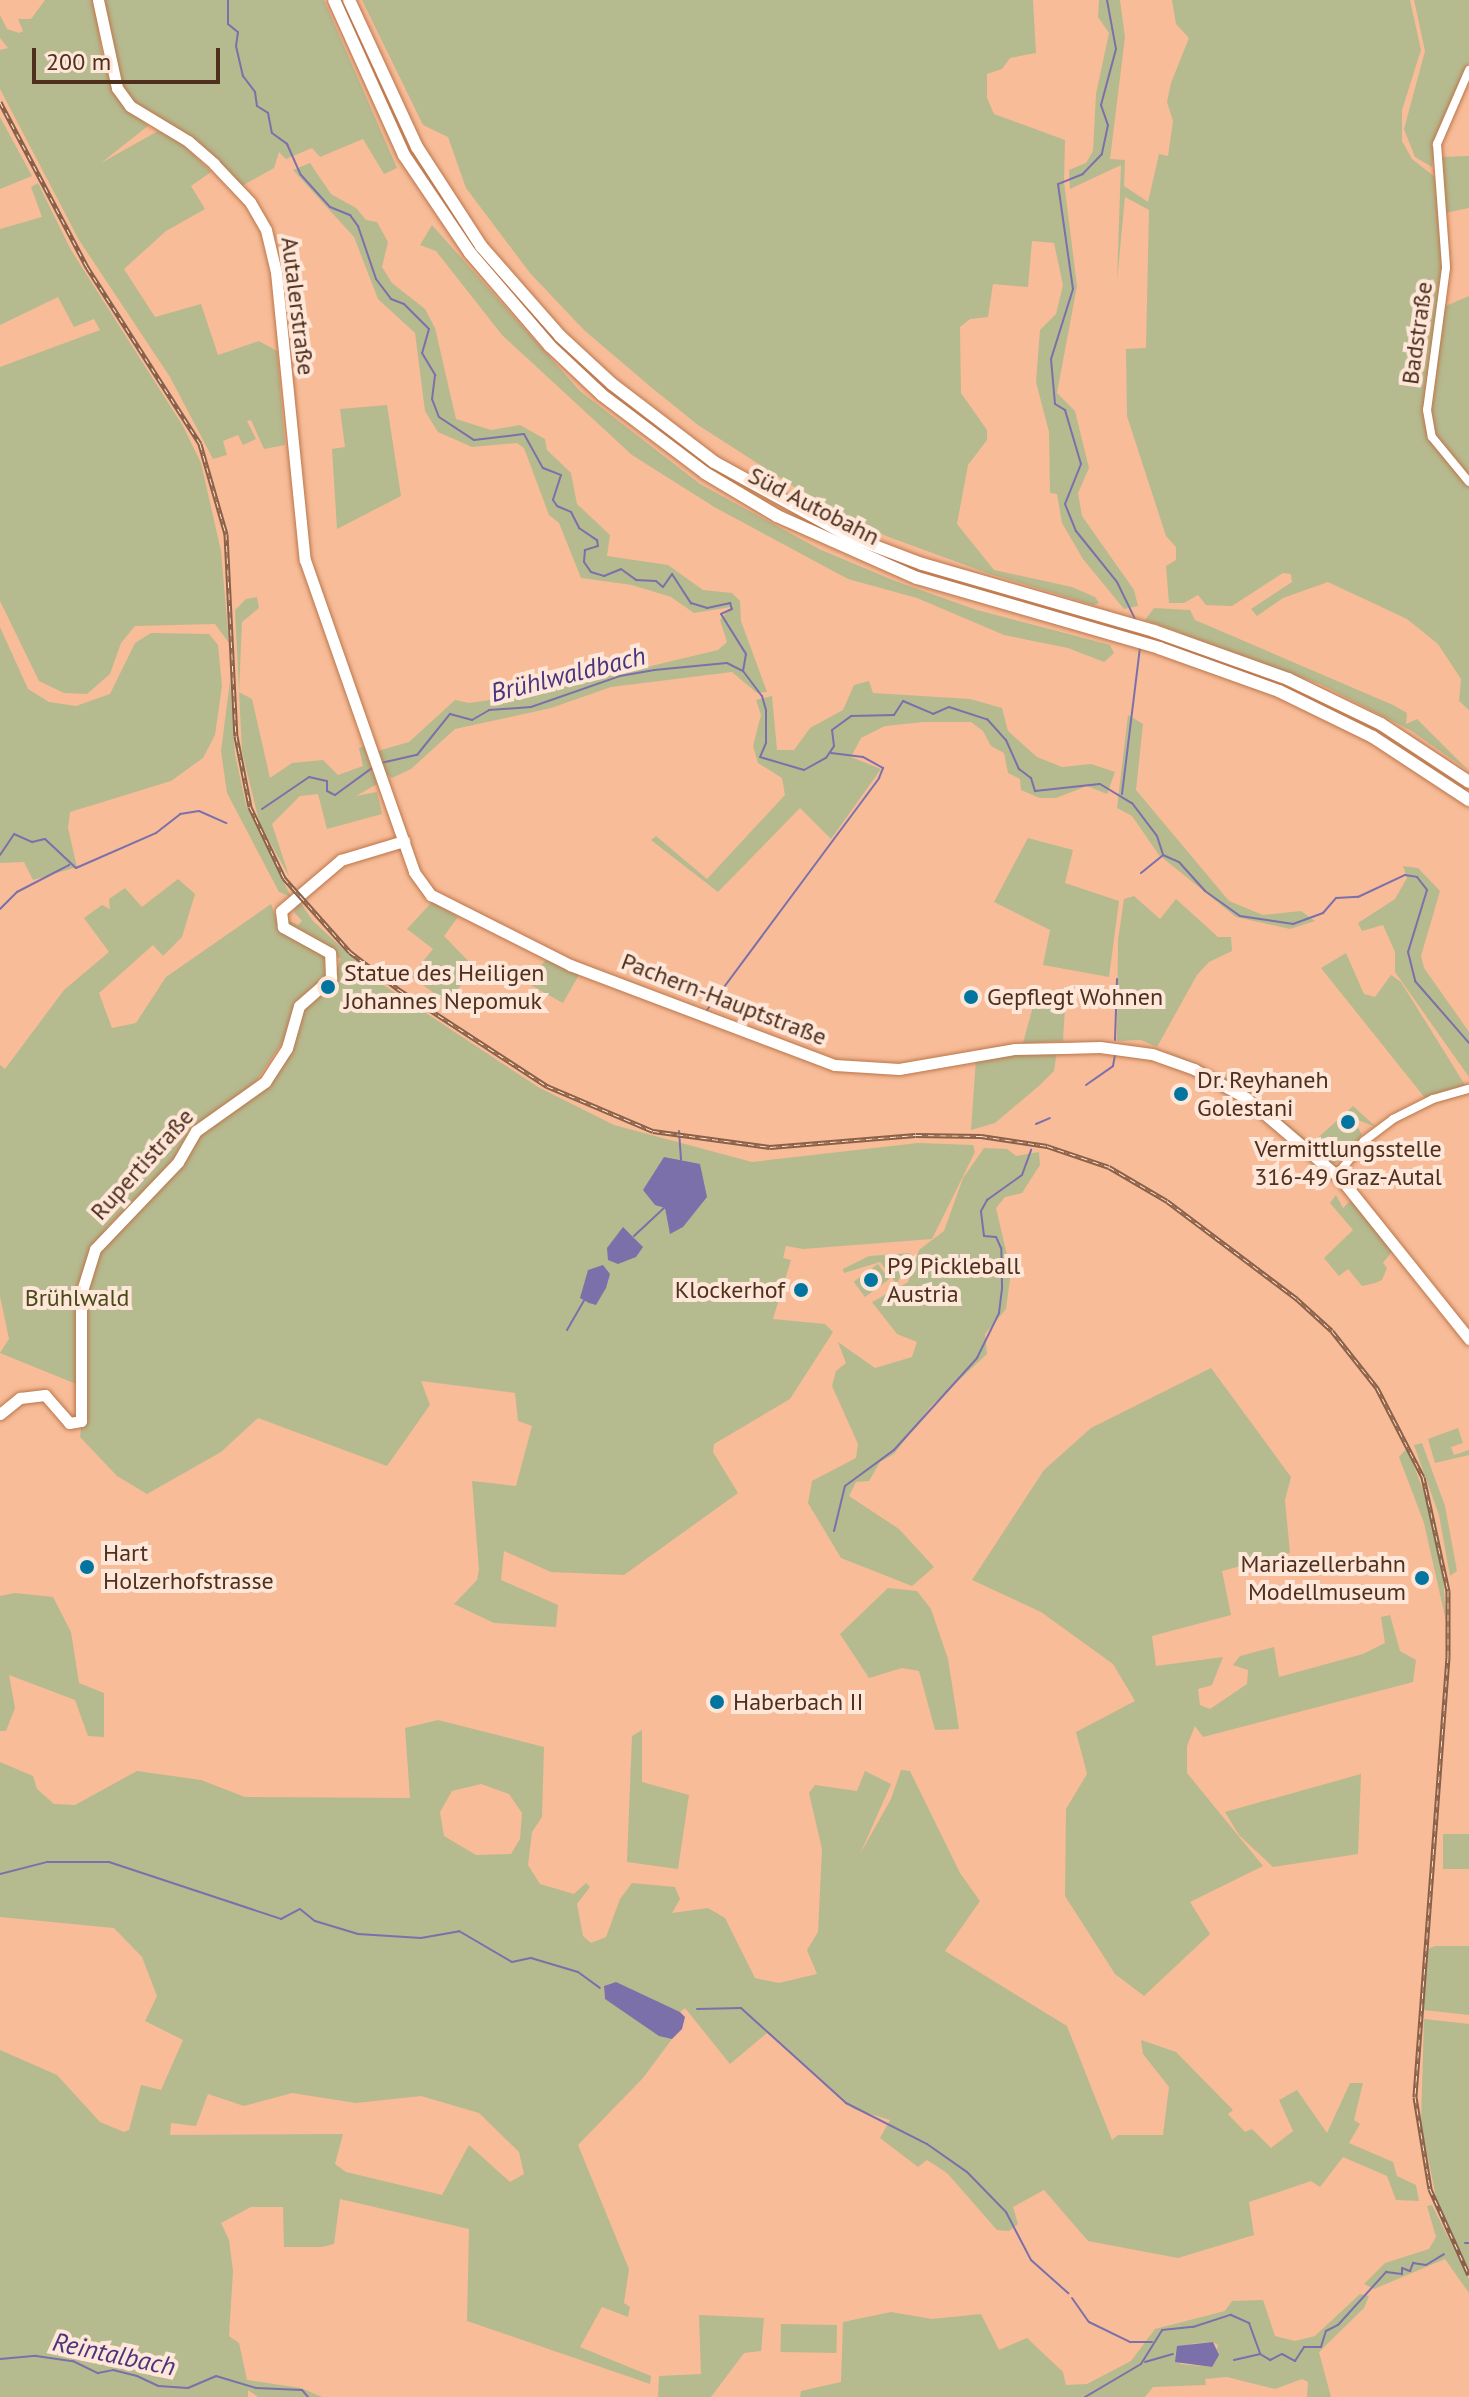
<!DOCTYPE html>
<meta charset="utf-8">
<style>
body{margin:0}
#map{position:relative;width:1469px;height:2397px;overflow:hidden;background:#f8bc98;font-family:"PT Sans",sans-serif}
div>[style]{position:absolute}
.green>*{inset:0;background:#b6ba8f;transform-origin:0 0}
.water>*{inset:0;background:#7b70aa}
.stream>*{height:2px;margin:-1px;padding:0 1px;transform-origin:1px;border-radius:1px;background:#7b70aa}
.roads{filter:drop-shadow(0 0 2px #bb764a) drop-shadow(0 0 2px #bb764a)}
.minor>*{height:8px;margin:-4px;padding:0 4px;transform-origin:4px;border-radius:4px;background:#fff}
.major>*{height:11px;margin:-5.5px;padding:0 5.5px;transform-origin:5.5px;border-radius:5.5px;background:#fff}
.highway>*{height:12px;margin:-6px;padding:0 6px;transform-origin:6px;border-radius:6px;background:#fff}
.rail>*{height:5px;margin-top:-2.5px;transform-origin:0;background:repeating-linear-gradient(90deg,#fee6d8 0 6px,#8a6148 0 12px);box-sizing:border-box;border-block:2px solid #8a6148}
.dots>*{width:22px;height:22px;translate:-50% -50%;box-sizing:border-box;border:4px solid #fee6d8;border-radius:50%}
span{translate:-50% -50%;white-space:nowrap;text-align:center;line-height:1.15;-webkit-text-stroke:8px #fee6d8;paint-order:stroke}
.street-label{font-size:24px;color:#4e301d}
.poi-label{font-size:24px;color:#4e301d}
.left{translate:0 -50%;text-align:left}
.right{translate:-100% -50%;text-align:right}
.park-label{font-size:24px;color:#474a17}
.water-label{font-size:26px;color:#48357e;font-style:italic}
.scale{position:absolute;left:32px;top:48px;width:188px;height:36px;box-sizing:border-box;border:4px solid #4e301d;border-top:0;padding-left:10px;font-size:24px;line-height:28px;white-space:nowrap;color:#4e301d;-webkit-text-stroke:6px #fee6d8;paint-order:stroke}
</style>
<div id="map">
<div class="green">
<i style="clip-path:polygon(45px 0,94px 0,104px 65px,116px 96px,148px 126px,101px 163px,158px 131px,182px 143px,211px 172px,191px 186px,205px 209px,166px 231px,124px 269px,155px 317px,201px 304px,218px 355px,259px 341px,277px 351px,285px 445px,264px 449px,251px 420px,247px 421px,256px 439px,243px 445px,238px 435px,223px 441px,227px 455px,213px 459px,170px 377px,79px 240px,0 89px,0 50px,8px 48px,0 38px,0 15px,7px 29px,19px 33px,23px 31px,18px 19px,31px 19px)"></i>
<i style="clip-path:polygon(103px 0,324px 0,397px 168px,384px 174px,363px 139px,320px 157px,312px 148px,286px 159px,279px 152px,274px 168px,240px 187px,128px 98px,120px 84px)"></i>
<i style="clip-path:polygon(362px 0,1033px 0,1036px 53px,1010px 58px,1002px 69px,987px 74px,987px 98px,994px 114px,1065px 140px,1064px 182px,1077px 286px,1057px 393px,1075px 411px,1089px 468px,1078px 493px,1082px 516px,1134px 590px,1138px 606px,1124px 609px,1083px 559px,1062px 523px,1057px 494px,1050px 493px,1049px 432px,1036px 382px,1040px 330px,1056px 314px,1063px 285px,1054px 243px,1032px 241px,1028px 287px,993px 284px,988px 317px,970px 319px,960px 327px,961px 393px,987px 430px,987px 440px,968px 465px,957px 524px,994px 570px,1072px 587px,1095px 597px,1099px 603px,1094px 605px,990px 574px,886px 536px,824px 506px,698px 425px,652px 388px,584px 330px,530px 273px,466px 188px,448px 137px,423px 125px)"></i>
<i style="clip-path:polygon(1099px 0,1120px 0,1125px 37px,1110px 159px,1125px 160px,1124px 186px,1148px 202px,1159px 154px,1168px 156px,1173px 121px,1167px 102px,1171px 83px,1189px 38px,1176px 24px,1172px 0,1410px 0,1421px 50px,1402px 110px,1402px 141px,1412px 159px,1435px 177px,1443px 256px,1441px 308px,1469px 296px,1469px 710px,1459px 701px,1461px 679px,1438px 644px,1407px 619px,1328px 582px,1283px 598px,1257px 616px,1251px 609px,1292px 582px,1291px 574px,1283px 573px,1232px 606px,1206px 605px,1198px 595px,1184px 603px,1169px 603px,1166px 566px,1176px 560px,1176px 547px,1166px 536px,1127px 416px,1126px 349px,1146px 348px,1149px 210px,1125px 197px,1117px 281px,1121px 165px,1070px 189px,1069px 170px,1086px 163px,1093px 151px,1096px 94px,1109px 33px,1098px 17px)"></i>
<i style="clip-path:polygon(1414px 0,1469px 0,1469px 63px,1437px 132px,1432px 167px,1415px 157px,1404px 129px,1425px 51px)"></i>
<i style="clip-path:polygon(0 117px,32px 176px,0 189px)"></i>
<i style="clip-path:polygon(1469px 156px,1469px 208px,1445px 213px,1440px 157px)"></i>
<i style="clip-path:polygon(310px 163px,331px 194px,356px 208px,366px 220px,377px 222px,388px 242px,382px 267px,392px 283px,425px 309px,435px 328px,456px 419px,491px 430px,520px 425px,545px 439px,547px 450px,571px 473px,577px 504px,610px 535px,607px 556px,668px 565px,703px 590px,732px 593px,740px 601px,741px 621px,767px 692px,757px 693px,732px 672px,611px 687px,551px 708px,455px 729px,411px 769px,392px 778px,386px 774px,378px 751px,409px 742px,455px 700px,469px 703px,534px 694px,718px 650px,727px 642px,720px 620px,731px 607px,694px 613px,671px 597px,632px 585px,581px 578px,559px 523px,549px 515px,524px 448px,517px 443px,472px 447px,438px 432px,425px 411px,415px 333px,378px 299px,354px 237px,293px 170px)"></i>
<i style="clip-path:polygon(38px 183px,71px 250px,183px 426px,201px 463px,221px 551px,229px 643px,215px 624px,135px 626px,121px 643px,110px 674px,87px 694px,64px 693px,39px 681px,0 601px,0 367px,100px 330px,94px 319px,74px 327px,58px 297px,0 325px,0 229px,42px 217px,31px 187px)"></i>
<i style="clip-path:polygon(432px 225px,580px 391px,700px 484px,819px 549px,895px 581px,977px 610px,1110px 645px,1114px 653px,1104px 662px,1068px 648px,1004px 635px,917px 598px,848px 579px,716px 508px,632px 455px,502px 335px,436px 251px,420px 245px)"></i>
<i style="clip-path:polygon(387px 405px,401px 496px,337px 529px,332px 449px,345px 447px,340px 409px)"></i>
<i style="clip-path:polygon(257px 597px,259px 608px,242px 622px,239px 692px,252px 699px,270px 778px,292px 763px,323px 760px,338px 775px,363px 766px,359px 748px,364px 746px,377px 784px,356px 796px,377px 792px,382px 814px,327px 829px,318px 794px,300px 796px,272px 824px,289px 876px,260px 825px,242px 752px,235px 610px,246px 599px)"></i>
<i style="clip-path:polygon(1154px 608px,1190px 610px,1195px 620px,1393px 705px,1407px 713px,1406px 724px,1417px 719px,1469px 771px,1410px 730px,1320px 684px,1145px 620px)"></i>
<i style="clip-path:polygon(0 627px,28px 689px,49px 702px,76px 706px,110px 694px,135px 643px,151px 633px,209px 634px,218px 645px,222px 686px,215px 735px,203px 758px,171px 781px,70px 812px,68px 828px,77px 867px,33px 880px,24px 862px,0 863px)"></i>
<i style="clip-path:polygon(230px 681px,235px 754px,246px 805px,291px 897px,279px 892px,227px 793px,221px 751px)"></i>
<i style="clip-path:polygon(869px 681px,873px 693px,970px 699px,1002px 708px,1008px 731px,1037px 757px,1062px 767px,1091px 764px,1115px 772px,1107px 794px,1087px 786px,1056px 798px,1040px 798px,1021px 790px,1020px 779px,1008px 773px,1004px 753px,991px 746px,983px 731px,971px 722px,923px 722px,885px 726px,861px 738px,851px 757px,881px 769px,831px 839px,800px 808px,718px 892px,651px 840px,656px 836px,707px 879px,785px 795px,782px 778px,758px 763px,753px 746px,761px 715px,756px 700px,772px 696px,777px 750px,794px 750px,810px 728px,843px 710px,854px 685px)"></i>
<i style="clip-path:polygon(1128px 715px,1143px 724px,1136px 790px,1229px 901px,1263px 915px,1301px 911px,1315px 921px,1290px 929px,1236px 917px,1159px 855px,1132px 816px,1117px 808px)"></i>
<i style="clip-path:polygon(1028px 838px,1073px 850px,1065px 883px,1119px 901px,1109px 977px,1043px 965px,1050px 930px,994px 902px)"></i>
<i style="clip-path:polygon(1403px 866px,1418px 868px,1440px 891px,1421px 956px,1424px 968px,1469px 1032px,1469px 1077px,1395px 972px,1395px 952px,1383px 925px,1362px 931px,1358px 923px,1395px 899px,1407px 878px)"></i>
<i style="clip-path:polygon(178px 879px,195px 894px,182px 937px,163px 956px,153px 945px,99px 993px,112px 1028px,136px 1023px,166px 977px,271px 904px,280px 929px,327px 957px,329px 974px,293px 1007px,284px 1040px,257px 1080px,260px 1084px,191px 1128px,170px 1167px,107px 1227px,113px 1231px,166px 1179px,195px 1136px,258px 1093px,291px 1045px,305px 1004px,330px 985px,341px 959px,287px 927px,287px 920px,298px 925px,302px 921px,294px 912px,298px 899px,313px 921px,379px 982px,538px 1087px,614px 1125px,752px 1162px,918px 1143px,973px 1145px,975px 1152px,932px 1239px,803px 1249px,786px 1246px,783px 1258px,791px 1260px,773px 1319px,825px 1324px,833px 1332px,790px 1399px,714px 1444px,713px 1452px,738px 1493px,624px 1575px,551px 1572px,504px 1551px,501px 1580px,558px 1605px,556px 1627px,494px 1623px,454px 1604px,477px 1580px,479px 1570px,472px 1481px,516px 1486px,532px 1426px,518px 1421px,515px 1393px,421px 1381px,430px 1405px,387px 1466px,258px 1418px,221px 1452px,147px 1494px,117px 1476px,80px 1437px,86px 1388px,0 1353px,9px 1339px,0 1296px,0 1065px,5px 1069px,64px 990px,109px 952px,84px 918px,102px 905px,110px 909px,109px 899px,125px 888px,142px 907px)"></i>
<i style="clip-path:polygon(1134px 896px,1160px 919px,1176px 899px,1218px 937px,1231px 937px,1232px 951px,1209px 962px,1197px 975px,1157px 1047px,1141px 1040px,1117px 1041px,1118px 940px,1124px 899px)"></i>
<i style="clip-path:polygon(432px 902px,458px 917px,444px 936px,476px 969px,446px 1002px,411px 976px,433px 949px,407px 929px)"></i>
<i style="clip-path:polygon(1346px 953px,1364px 994px,1375px 997px,1391px 975px,1401px 982px,1465px 1085px,1425px 1098px,1321px 968px)"></i>
<i style="clip-path:polygon(546px 960px,580px 973px,563px 1003px,525px 982px)"></i>
<i style="clip-path:polygon(1035px 999px,1065px 1007px,1063px 1041px,1023px 1043px)"></i>
<i style="clip-path:polygon(1163px 1049px,1238px 1083px,1311px 1144px,1353px 1106px,1376px 1127px,1353px 1118px,1362px 1135px,1345px 1158px,1332px 1165px,1237px 1086px)"></i>
<i style="clip-path:polygon(1057px 1051px,1054px 1071px,1040px 1085px,995px 1123px,971px 1130px,976px 1059px)"></i>
<i style="clip-path:polygon(984px 1148px,1007px 1149px,1016px 1156px,1039px 1152px,1040px 1165px,1022px 1193px,1005px 1197px,996px 1208px,1011px 1272px,1006px 1309px,985px 1334px,987px 1354px,931px 1406px,894px 1454px,880px 1462px,869px 1481px,856px 1482px,849px 1496px,899px 1529px,934px 1567px,912px 1586px,841px 1558px,808px 1503px,812px 1481px,856px 1458px,858px 1444px,832px 1386px,836px 1371px,846px 1363px,838px 1342px,875px 1368px,912px 1357px,917px 1342px,897px 1334px,872px 1302px,908px 1282px,919px 1250px,944px 1231px,963px 1178px)"></i>
<i style="clip-path:polygon(1336px 1195px,1343px 1208px,1350px 1201px,1358px 1205px,1393px 1250px,1383px 1263px,1387px 1268px,1382px 1280px,1375px 1283px,1362px 1286px,1348px 1269px,1339px 1276px,1324px 1258px,1353px 1230px,1330px 1203px)"></i>
<i style="clip-path:polygon(910px 1253px,897px 1284px,880px 1262px,844px 1273px,843px 1269px,869px 1256px)"></i>
<i style="left:878px;top:1264px;width:19px;height:30px;rotate:54deg"></i>
<i style="clip-path:polygon(1211px 1368px,1291px 1477px,1285px 1500px,1290px 1553px,1222px 1571px,1231px 1615px,1152px 1636px,1156px 1666px,1223px 1657px,1212px 1685px,1198px 1689px,1200px 1705px,1210px 1709px,1247px 1684px,1248px 1670px,1233px 1665px,1240px 1656px,1274px 1647px,1279px 1677px,1363px 1654px,1385px 1643px,1381px 1617px,1390px 1615px,1400px 1651px,1416px 1660px,1413px 1682px,1203px 1737px,1195px 1726px,1187px 1746px,1187px 1773px,1263px 1866px,1190px 1902px,1210px 1934px,1144px 1996px,1115px 1974px,1065px 1896px,1066px 1809px,1087px 1774px,1076px 1732px,1135px 1701px,1113px 1664px,1041px 1612px,972px 1580px,1044px 1470px,1091px 1428px)"></i>
<i style="clip-path:polygon(1458px 1428px,1463px 1443px,1451px 1447px,1454px 1455px,1469px 1450px,1469px 1455px,1435px 1463px,1428px 1439px)"></i>
<i style="clip-path:polygon(1422px 1443px,1445px 1506px,1457px 1571px,1450px 1576px,1439px 1515px,1414px 1445px)"></i>
<i style="clip-path:polygon(1407px 1448px,1432px 1513px,1443px 1574px,1446px 1621px,1424px 1523px,1399px 1457px)"></i>
<i style="clip-path:polygon(888px 1588px,917px 1591px,931px 1609px,948px 1659px,959px 1729px,935px 1730px,919px 1671px,902px 1668px,869px 1678px,840px 1634px)"></i>
<i style="clip-path:polygon(15px 1593px,53px 1597px,71px 1632px,79px 1683px,104px 1693px,104px 1737px,88px 1736px,75px 1700px,9px 1675px,15px 1708px,6px 1731px,0 1731px,0 1596px)"></i>
<i style="clip-path:polygon(evenodd,438px 1720px,544px 1747px,542px 1817px,532px 1832px,528px 1865px,540px 1884px,574px 1894px,586px 1883px,590px 1887px,577px 1904px,583px 1936px,591px 1943px,606px 1937px,620px 1899px,632px 1883px,675px 1887px,680px 1899px,672px 1913px,708px 1908px,725px 1918px,755px 1978px,779px 1983px,817px 1974px,807px 1950px,818px 1932px,822px 1849px,809px 1793px,815px 1785px,857px 1791px,865px 1771px,891px 1784px,860px 1854px,891px 1799px,901px 1770px,910px 1771px,960px 1873px,980px 1901px,945px 1951px,1067px 2026px,1112px 2140px,1118px 2135px,1163px 2135px,1169px 2087px,1143px 2054px,1141px 2040px,1176px 2052px,1233px 2110px,1228px 2114px,1245px 2132px,1252px 2129px,1271px 2148px,1293px 2131px,1279px 2100px,1297px 2090px,1327px 2133px,1350px 2083px,1363px 2083px,1354px 2120px,1360px 2124px,1349px 2143px,1393px 2162px,1397px 2176px,1416px 2185px,1419px 2201px,1396px 2200px,1387px 2176px,1343px 2157px,1320px 2187px,1311px 2181px,1249px 2202px,1254px 2235px,1178px 2258px,1088px 2241px,1044px 2190px,1013px 2207px,1018px 2224px,1009px 2231px,997px 2230px,947px 2173px,927px 2160px,918px 2167px,880px 2138px,890px 2120px,854px 2109px,767px 2033px,730px 2064px,685px 2008px,680px 2012px,612px 1983px,604px 1986px,605px 1999px,672px 2039px,643px 2078px,578px 2145px,629px 2269px,624px 2303px,630px 2307px,628px 2317px,602px 2307px,580px 2347px,651px 2376px,650px 2384px,467px 2321px,469px 2229px,340px 2199px,334px 2244px,322px 2247px,284px 2247px,283px 2207px,251px 2207px,221px 2223px,229px 2240px,233px 2271px,229px 2336px,239px 2343px,247px 2380px,301px 2388px,322px 2397px,258px 2397px,248px 2390px,248px 2397px,0 2397px,0 2050px,57px 2075px,100px 2122px,124px 2132px,129px 2130px,141px 2085px,161px 2090px,183px 2040px,145px 2021px,157px 1996px,142px 1957px,114px 1928px,0 1917px,0 1762px,33px 1776px,37px 1789px,54px 1804px,75px 1805px,137px 1771px,201px 1780px,245px 1797px,410px 1798px,405px 1728px,438px 1720px,481px 1784px,509px 1794px,522px 1813px,520px 1839px,511px 1854px,476px 1855px,444px 1836px,440px 1812px,452px 1791px,481px 1784px,438px 1720px,292px 2093px,356px 2103px,421px 2096px,479px 2113px,519px 2152px,524px 2174px,510px 2182px,469px 2145px,442px 2195px,346px 2172px,335px 2164px,343px 2134px,170px 2135px,171px 2123px,196px 2126px,208px 2094px,244px 2106px,292px 2093px)"></i>
<i style="clip-path:polygon(642px 1730px,642px 1782px,689px 1795px,678px 1869px,627px 1862px,632px 1736px)"></i>
<i style="clip-path:polygon(1361px 1774px,1358px 1854px,1273px 1867px,1239px 1835px,1225px 1812px)"></i>
<i style="left:1443px;top:1834px;width:26px;height:35px"></i>
<i style="clip-path:polygon(1435px 1946px,1469px 1946px,1469px 2015px,1423px 2010px,1428px 1949px)"></i>
<i style="clip-path:polygon(1424px 2019px,1469px 2024px,1469px 2269px,1437px 2202px,1421px 2124px)"></i>
<i style="clip-path:polygon(1432px 2205px,1469px 2279px,1469px 2293px,1445px 2259px,1374px 2289px,1364px 2284px,1385px 2263px,1429px 2249px,1436px 2237px,1427px 2206px)"></i>
<i style="clip-path:polygon(evenodd,1360px 2294px,1369px 2296px,1364px 2308px,1319px 2352px,1331px 2397px,1307px 2397px,1308px 2382px,1302px 2379px,1275px 2389px,1227px 2377px,1205px 2379px,1206px 2385px,1153px 2387px,1145px 2397px,800px 2397px,801px 2391px,841px 2382px,843px 2322px,891px 2312px,932px 2319px,981px 2314px,999px 2350px,1027px 2338px,1063px 2372px,1066px 2385px,1087px 2384px,1131px 2361px,1155px 2329px,1225px 2311px,1232px 2301px,1263px 2300px,1275px 2336px,1295px 2341px,1315px 2336px,1360px 2294px,1213px 2342px,1218px 2345px,1212px 2367px,1180px 2364px,1190px 2344px,1213px 2342px)"></i>
<i style="clip-path:polygon(699px 2315px,764px 2318px,761px 2351px,744px 2353px,711px 2397px,658px 2397px,659px 2376px,701px 2374px)"></i>
<i style="left:781px;top:2324px;width:56px;height:28px;rotate:1deg"></i>
</div>
<div class="water">
<i style="clip-path:polygon(664px 1157px,700px 1164px,707px 1197px,683px 1227px,670px 1234px,665px 1208px,655px 1205px,643px 1190px)"></i>
<i style="clip-path:polygon(623px 1227px,643px 1247px,636px 1257px,618px 1264px,608px 1260px,607px 1248px)"></i>
<i style="clip-path:polygon(603px 1265px,610px 1274px,606px 1288px,596px 1305px,589px 1303px,580px 1298px,588px 1270px)"></i>
<i style="clip-path:polygon(616px 1982px,680px 2012px,685px 2017px,682px 2029px,672px 2039px,659px 2036px,605px 1999px,604px 1986px)"></i>
<i style="clip-path:polygon(1213px 2342px,1219px 2355px,1212px 2367px,1175px 2362px,1177px 2346px)"></i>
</div>
<div class="stream">
<i style="left:228px;top:0;width:24px;rotate:90deg"></i>
<i style="left:228px;top:24px;width:13px;rotate:39deg"></i>
<i style="left:238px;top:32px;width:14px;rotate:98deg"></i>
<i style="left:236px;top:46px;width:31px;rotate:77deg"></i>
<i style="left:243px;top:76px;width:20px;rotate:53deg"></i>
<i style="left:255px;top:92px;width:14px;rotate:82deg"></i>
<i style="left:257px;top:106px;width:13px;rotate:32deg"></i>
<i style="left:268px;top:113px;width:20px;rotate:79deg"></i>
<i style="left:272px;top:133px;width:19px;rotate:36deg"></i>
<i style="left:287px;top:144px;width:34px;rotate:66deg"></i>
<i style="left:301px;top:175px;width:43px;rotate:47.8deg"></i>
<i style="left:330px;top:207px;width:22px;rotate:22deg"></i>
<i style="left:350px;top:215px;width:14px;rotate:54deg"></i>
<i style="left:358px;top:226px;width:56px;rotate:71.2deg"></i>
<i style="left:376px;top:279px;width:25px;rotate:53deg"></i>
<i style="left:391px;top:299px;width:14px;rotate:21deg"></i>
<i style="left:404px;top:304px;width:35px;rotate:45deg"></i>
<i style="left:429px;top:329px;width:25px;rotate:106deg"></i>
<i style="left:422px;top:353px;width:26px;rotate:59deg"></i>
<i style="left:435px;top:375px;width:24px;rotate:97deg"></i>
<i style="left:432px;top:399px;width:19px;rotate:69deg"></i>
<i style="left:439px;top:417px;width:42px;rotate:33.3deg"></i>
<i style="left:474px;top:440px;width:50px;rotate:-6.8deg"></i>
<i style="left:524px;top:434px;width:39px;rotate:61deg"></i>
<i style="left:543px;top:468px;width:19px;rotate:21deg"></i>
<i style="left:561px;top:475px;width:26px;rotate:108deg"></i>
<i style="left:553px;top:500px;width:7px;rotate:56deg"></i>
<i style="left:557px;top:506px;width:15px;rotate:23deg"></i>
<i style="left:571px;top:512px;width:18px;rotate:63deg"></i>
<i style="left:579px;top:528px;width:22px;rotate:34deg"></i>
<i style="left:597px;top:540px;width:6px;rotate:81deg"></i>
<i style="left:598px;top:546px;width:14px;rotate:163deg"></i>
<i style="left:585px;top:550px;width:12px;rotate:95deg"></i>
<i style="left:584px;top:562px;width:12px;rotate:55deg"></i>
<i style="left:591px;top:572px;width:14px;rotate:17deg"></i>
<i style="left:604px;top:576px;width:18px;rotate:-22deg"></i>
<i style="left:621px;top:569px;width:19px;rotate:36deg"></i>
<i style="left:636px;top:580px;width:20px;rotate:3deg"></i>
<i style="left:656px;top:581px;width:9px;rotate:41deg"></i>
<i style="left:663px;top:587px;width:16px;rotate:-55deg"></i>
<i style="left:672px;top:574px;width:35px;rotate:57deg"></i>
<i style="left:691px;top:603px;width:17px;rotate:17deg"></i>
<i style="left:707px;top:608px;width:24px;rotate:-12deg"></i>
<i style="left:730px;top:603px;width:6px;rotate:72deg"></i>
<i style="left:732px;top:609px;width:12px;rotate:156deg"></i>
<i style="left:721px;top:614px;width:47px;rotate:58deg"></i>
<i style="left:746px;top:654px;width:17px;rotate:100deg"></i>
<i style="left:743px;top:671px;width:31px;rotate:53deg"></i>
<i style="left:762px;top:696px;width:15px;rotate:74deg"></i>
<i style="left:766px;top:710px;width:33px;rotate:90deg"></i>
<i style="left:766px;top:743px;width:15px;rotate:113deg"></i>
<i style="left:760px;top:757px;width:46px;rotate:16.5deg"></i>
<i style="left:804px;top:770px;width:25px;rotate:-29deg"></i>
<i style="left:826px;top:758px;width:14px;rotate:-56deg"></i>
<i style="left:834px;top:746px;width:16px;rotate:-97deg"></i>
<i style="left:832px;top:730px;width:24px;rotate:-36deg"></i>
<i style="left:851px;top:716px;width:43px;rotate:-1.3deg"></i>
<i style="left:894px;top:715px;width:17px;rotate:-57deg"></i>
<i style="left:903px;top:701px;width:33px;rotate:23deg"></i>
<i style="left:933px;top:714px;width:17px;rotate:-24deg"></i>
<i style="left:949px;top:707px;width:40px;rotate:18deg"></i>
<i style="left:987px;top:719px;width:28px;rotate:48deg"></i>
<i style="left:1006px;top:740px;width:32px;rotate:66deg"></i>
<i style="left:1019px;top:769px;width:15px;rotate:37deg"></i>
<i style="left:1031px;top:778px;width:14px;rotate:73deg"></i>
<i style="left:1035px;top:791px;width:65px;rotate:-6.1deg"></i>
<i style="left:1100px;top:784px;width:37px;rotate:31deg"></i>
<i style="left:1132px;top:803px;width:41px;rotate:52.9deg"></i>
<i style="left:1157px;top:836px;width:20px;rotate:72deg"></i>
<i style="left:1163px;top:855px;width:17px;rotate:24deg"></i>
<i style="left:1179px;top:862px;width:39px;rotate:48deg"></i>
<i style="left:1205px;top:891px;width:43px;rotate:35.5deg"></i>
<i style="left:1240px;top:916px;width:54px;rotate:8.6deg"></i>
<i style="left:1293px;top:924px;width:32px;rotate:-20deg"></i>
<i style="left:1323px;top:913px;width:20px;rotate:-49deg"></i>
<i style="left:1336px;top:898px;width:22px;rotate:-3deg"></i>
<i style="left:1358px;top:897px;width:52px;rotate:-25.1deg"></i>
<i style="left:1405px;top:875px;width:12px;rotate:9deg"></i>
<i style="left:1417px;top:877px;width:16px;rotate:52deg"></i>
<i style="left:1427px;top:890px;width:65px;rotate:107deg"></i>
<i style="left:1408px;top:952px;width:30px;rotate:76deg"></i>
<i style="left:1415px;top:981px;width:82px;rotate:48.9deg"></i>
<i style="left:1107px;top:0;width:50px;rotate:79.6deg"></i>
<i style="left:1116px;top:49px;width:58px;rotate:105deg"></i>
<i style="left:1101px;top:105px;width:21px;rotate:71deg"></i>
<i style="left:1108px;top:125px;width:30px;rotate:102deg"></i>
<i style="left:1102px;top:154px;width:28px;rotate:134deg"></i>
<i style="left:1083px;top:174px;width:27px;rotate:158deg"></i>
<i style="left:1058px;top:184px;width:106px;rotate:81.9deg"></i>
<i style="left:1073px;top:289px;width:73px;rotate:107.4deg"></i>
<i style="left:1051px;top:359px;width:45px;rotate:84.9deg"></i>
<i style="left:1055px;top:404px;width:12px;rotate:31deg"></i>
<i style="left:1065px;top:410px;width:56px;rotate:73.5deg"></i>
<i style="left:1081px;top:464px;width:43px;rotate:111.8deg"></i>
<i style="left:1065px;top:504px;width:29px;rotate:68deg"></i>
<i style="left:1076px;top:531px;width:65px;rotate:51.2deg"></i>
<i style="left:1117px;top:582px;width:43px;rotate:64deg"></i>
<i style="left:381px;top:763px;width:37px;rotate:-13deg"></i>
<i style="left:417px;top:755px;width:53px;rotate:-51.2deg"></i>
<i style="left:450px;top:714px;width:23px;rotate:15deg"></i>
<i style="left:472px;top:720px;width:20px;rotate:-30deg"></i>
<i style="left:489px;top:710px;width:42px;rotate:-4.1deg"></i>
<i style="left:531px;top:707px;width:94px;rotate:-19.2deg"></i>
<i style="left:620px;top:676px;width:35px;rotate:-10deg"></i>
<i style="left:654px;top:670px;width:73px;rotate:-5.5deg"></i>
<i style="left:727px;top:663px;width:18px;rotate:27deg"></i>
<i style="left:1122px;top:794px;width:148px;rotate:-83deg"></i>
<i style="left:262px;top:809px;width:57px;rotate:-34.2deg"></i>
<i style="left:309px;top:777px;width:18px;rotate:13deg"></i>
<i style="left:327px;top:781px;width:10px;rotate:90deg"></i>
<i style="left:327px;top:791px;width:9px;rotate:27deg"></i>
<i style="left:335px;top:795px;width:46px;rotate:-36.1deg"></i>
<i style="left:0;top:855px;width:25px;rotate:-56deg"></i>
<i style="left:14px;top:834px;width:20px;rotate:24deg"></i>
<i style="left:32px;top:842px;width:13px;rotate:-13deg"></i>
<i style="left:45px;top:839px;width:42px;rotate:43.1deg"></i>
<i style="left:76px;top:868px;width:87px;rotate:-23.6deg"></i>
<i style="left:156px;top:833px;width:31px;rotate:-38deg"></i>
<i style="left:180px;top:814px;width:19px;rotate:-9deg"></i>
<i style="left:199px;top:811px;width:30px;rotate:24deg"></i>
<i style="left:1141px;top:873px;width:27px;rotate:-39deg"></i>
<i style="left:0;top:909px;width:24px;rotate:-45deg"></i>
<i style="left:17px;top:892px;width:59px;rotate:-27.4deg"></i>
<i style="left:707px;top:1010px;width:289px;rotate:-53.4deg"></i>
<i style="left:879px;top:778px;width:11px;rotate:-68deg"></i>
<i style="left:883px;top:768px;width:23px;rotate:-151deg"></i>
<i style="left:863px;top:757px;width:32px;rotate:-173deg"></i>
<i style="left:1115px;top:1040px;width:61px;rotate:-88.1deg"></i>
<i style="left:1086px;top:1085px;width:33px;rotate:-35deg"></i>
<i style="left:1113px;top:1066px;width:11px;rotate:-80deg"></i>
<i style="left:1036px;top:1124px;width:15px;rotate:-23deg"></i>
<i style="left:679px;top:1131px;width:29px;rotate:86deg"></i>
<i style="left:634px;top:1236px;width:41px;rotate:-43deg"></i>
<i style="left:567px;top:1330px;width:34px;rotate:-60deg"></i>
<i style="left:834px;top:1531px;width:46px;rotate:-76.3deg"></i>
<i style="left:845px;top:1486px;width:61px;rotate:-36.3deg"></i>
<i style="left:894px;top:1450px;width:124px;rotate:-47.9deg"></i>
<i style="left:977px;top:1358px;width:50px;rotate:-63.9deg"></i>
<i style="left:999px;top:1313px;width:26px;rotate:-83deg"></i>
<i style="left:1002px;top:1287px;width:39px;rotate:-91deg"></i>
<i style="left:1001px;top:1248px;width:12px;rotate:-114deg"></i>
<i style="left:996px;top:1237px;width:12px;rotate:-175deg"></i>
<i style="left:984px;top:1236px;width:25px;rotate:-97deg"></i>
<i style="left:981px;top:1211px;width:13px;rotate:-61deg"></i>
<i style="left:987px;top:1200px;width:43px;rotate:-35.5deg"></i>
<i style="left:1022px;top:1175px;width:27px;rotate:-70deg"></i>
<i style="left:0;top:1874px;width:49px;rotate:-14.3deg"></i>
<i style="left:47px;top:1862px;width:62px"></i>
<i style="left:109px;top:1862px;width:181px;rotate:18.3deg"></i>
<i style="left:281px;top:1919px;width:21px;rotate:-28deg"></i>
<i style="left:300px;top:1909px;width:19px;rotate:39deg"></i>
<i style="left:315px;top:1921px;width:45px;rotate:16.8deg"></i>
<i style="left:358px;top:1934px;width:63px;rotate:3.6deg"></i>
<i style="left:421px;top:1938px;width:39px;rotate:-10deg"></i>
<i style="left:459px;top:1931px;width:61px;rotate:30.3deg"></i>
<i style="left:512px;top:1962px;width:19px;rotate:-12deg"></i>
<i style="left:531px;top:1958px;width:49px;rotate:16.6deg"></i>
<i style="left:578px;top:1972px;width:27px;rotate:36deg"></i>
<i style="left:697px;top:2009px;width:44px;rotate:-1.3deg"></i>
<i style="left:741px;top:2008px;width:142px;rotate:42.1deg"></i>
<i style="left:846px;top:2103px;width:91px;rotate:26.8deg"></i>
<i style="left:927px;top:2144px;width:49px;rotate:35deg"></i>
<i style="left:967px;top:2172px;width:56px;rotate:45.7deg"></i>
<i style="left:1006px;top:2212px;width:54px;rotate:62.5deg"></i>
<i style="left:1031px;top:2260px;width:50px;rotate:41.7deg"></i>
<i style="left:1465px;top:2243px;width:4px"></i>
<i style="left:1072px;top:2298px;width:29px;rotate:55deg"></i>
<i style="left:1089px;top:2322px;width:46px;rotate:26deg"></i>
<i style="left:1130px;top:2342px;width:22px"></i>
<i style="left:0;top:2359px;width:36px;rotate:-5deg"></i>
<i style="left:36px;top:2356px;width:37px;rotate:8deg"></i>
<i style="left:73px;top:2361px;width:28px;rotate:26deg"></i>
<i style="left:98px;top:2373px;width:15px;rotate:-11deg"></i>
<i style="left:113px;top:2370px;width:25px;rotate:14deg"></i>
<i style="left:137px;top:2376px;width:23px;rotate:25deg"></i>
<i style="left:158px;top:2386px;width:30px;rotate:4deg"></i>
<i style="left:188px;top:2388px;width:30px;rotate:-23deg"></i>
<i style="left:216px;top:2376px;width:42px;rotate:16.7deg"></i>
<i style="left:256px;top:2388px;width:46px;rotate:2.5deg"></i>
<i style="left:302px;top:2390px;width:9px;rotate:49deg"></i>
<i style="left:1234px;top:2360px;width:26px;rotate:-13deg"></i>
<i style="left:1145px;top:2362px;width:29px;rotate:-16deg"></i>
<i style="left:1085px;top:2397px;width:65px;rotate:-30.5deg"></i>
<i style="left:1141px;top:2364px;width:40px;rotate:-58deg"></i>
<i style="left:1162px;top:2330px;width:31px;rotate:-6deg"></i>
<i style="left:1193px;top:2327px;width:40px;rotate:-18deg"></i>
<i style="left:1231px;top:2315px;width:20px;rotate:24deg"></i>
<i style="left:1249px;top:2323px;width:33px;rotate:70deg"></i>
<i style="left:1260px;top:2354px;width:12px;rotate:31deg"></i>
<i style="left:1270px;top:2360px;width:13px;rotate:-27deg"></i>
<i style="left:1282px;top:2354px;width:15px;rotate:28deg"></i>
<i style="left:1295px;top:2361px;width:17px;rotate:-57deg"></i>
<i style="left:1304px;top:2347px;width:17px"></i>
<i style="left:1321px;top:2347px;width:17px;rotate:-73deg"></i>
<i style="left:1326px;top:2331px;width:13px;rotate:-27deg"></i>
<i style="left:1338px;top:2325px;width:72px;rotate:-47.8deg"></i>
<i style="left:1386px;top:2272px;width:16px;rotate:7deg"></i>
<i style="left:1402px;top:2274px;width:6px;rotate:-90deg"></i>
<i style="left:1402px;top:2268px;width:9px;rotate:21deg"></i>
<i style="left:1410px;top:2271px;width:9px;rotate:-69deg"></i>
<i style="left:1413px;top:2263px;width:13px;rotate:9deg"></i>
<i style="left:1426px;top:2265px;width:21px;rotate:-31deg"></i>
</div>
<div class="roads">
<div class="minor">
<i style="left:1469px;top:70px;width:81px;rotate:113.4deg"></i>
<i style="left:1437px;top:144px;width:124px;rotate:85.8deg"></i>
<i style="left:1446px;top:268px;width:143px;rotate:97.6deg"></i>
<i style="left:1427px;top:410px;width:27px;rotate:80deg"></i>
<i style="left:1432px;top:437px;width:58px;rotate:50.6deg"></i>
<i style="left:1337px;top:1175px;width:43px;rotate:-51.5deg"></i>
<i style="left:1364px;top:1141px;width:36px;rotate:-37deg"></i>
<i style="left:1393px;top:1119px;width:45px;rotate:-26.6deg"></i>
<i style="left:1433px;top:1099px;width:37px;rotate:-16deg"></i>
</div>
<div class="major">
<i style="left:98px;top:0;width:90px;rotate:77.8deg"></i>
<i style="left:117px;top:88px;width:22px;rotate:54deg"></i>
<i style="left:130px;top:106px;width:68px;rotate:31.1deg"></i>
<i style="left:188px;top:141px;width:35px;rotate:41deg"></i>
<i style="left:214px;top:164px;width:52px;rotate:46.5deg"></i>
<i style="left:250px;top:202px;width:32px;rotate:60deg"></i>
<i style="left:266px;top:230px;width:43px;rotate:76.6deg"></i>
<i style="left:276px;top:272px;width:289px;rotate:84.3deg"></i>
<i style="left:305px;top:560px;width:330px;rotate:70.7deg"></i>
<i style="left:414px;top:872px;width:29px;rotate:54deg"></i>
<i style="left:431px;top:895px;width:156px;rotate:26.7deg"></i>
<i style="left:570px;top:965px;width:283px;rotate:20.7deg"></i>
<i style="left:835px;top:1065px;width:64px;rotate:3.6deg"></i>
<i style="left:899px;top:1069px;width:118px;rotate:-9.8deg"></i>
<i style="left:1015px;top:1049px;width:85px;rotate:-1.3deg"></i>
<i style="left:1100px;top:1047px;width:52px;rotate:7.7deg"></i>
<i style="left:1152px;top:1054px;width:45px;rotate:19.7deg"></i>
<i style="left:1194px;top:1069px;width:60px;rotate:29.1deg"></i>
<i style="left:1246px;top:1098px;width:125px;rotate:40.5deg"></i>
<i style="left:1341px;top:1179px;width:205px;rotate:51.3deg"></i>
<i style="left:0;top:1414px;width:26px;rotate:-39deg"></i>
<i style="left:20px;top:1398px;width:25px;rotate:-7deg"></i>
<i style="left:45px;top:1395px;width:37px;rotate:49deg"></i>
<i style="left:69px;top:1423px;width:12px;rotate:-9deg"></i>
<i style="left:81px;top:1421px;width:127px;rotate:-90deg"></i>
<i style="left:81px;top:1294px;width:47px;rotate:-72.7deg"></i>
<i style="left:95px;top:1249px;width:120px;rotate:-46.3deg"></i>
<i style="left:178px;top:1162px;width:36px;rotate:-60deg"></i>
<i style="left:196px;top:1131px;width:85px;rotate:-35.4deg"></i>
<i style="left:265px;top:1082px;width:40px;rotate:-57.1deg"></i>
<i style="left:287px;top:1048px;width:44px;rotate:-74.1deg"></i>
<i style="left:299px;top:1006px;width:43px;rotate:-41.2deg"></i>
<i style="left:331px;top:978px;width:25px;rotate:-92deg"></i>
<i style="left:330px;top:953px;width:54px;rotate:-151deg"></i>
<i style="left:283px;top:927px;width:16px;rotate:-97deg"></i>
<i style="left:281px;top:911px;width:79px;rotate:-40.4deg"></i>
<i style="left:341px;top:860px;width:66px;rotate:-16.8deg"></i>
</div>
<div class="highway">
<i style="left:334px;top:0;width:170px;rotate:65.7deg"></i>
<i style="left:404px;top:155px;width:118px;rotate:56deg"></i>
<i style="left:470px;top:253px;width:123px;rotate:49.3deg"></i>
<i style="left:550px;top:346px;width:71px;rotate:43.3deg"></i>
<i style="left:602px;top:395px;width:129px;rotate:37.1deg"></i>
<i style="left:705px;top:473px;width:84px;rotate:30.8deg"></i>
<i style="left:777px;top:516px;width:153px;rotate:23.9deg"></i>
<i style="left:917px;top:578px;width:252px;rotate:16.1deg"></i>
<i style="left:1159px;top:648px;width:127px;rotate:19.7deg"></i>
<i style="left:1279px;top:691px;width:105px;rotate:26.1deg"></i>
<i style="left:1373px;top:737px;width:115px;rotate:33.3deg"></i>
<i style="left:349px;top:0;width:162px;rotate:65.2deg"></i>
<i style="left:417px;top:147px;width:118px;rotate:57.1deg"></i>
<i style="left:481px;top:246px;width:120px;rotate:48.7deg"></i>
<i style="left:560px;top:336px;width:71px;rotate:42.7deg"></i>
<i style="left:612px;top:384px;width:128px;rotate:37.4deg"></i>
<i style="left:714px;top:462px;width:156px;rotate:28.7deg"></i>
<i style="left:851px;top:537px;width:76px;rotate:20.8deg"></i>
<i style="left:922px;top:564px;width:241px;rotate:16.1deg"></i>
<i style="left:1154px;top:631px;width:142px;rotate:19.7deg"></i>
<i style="left:1288px;top:679px;width:103px;rotate:25.8deg"></i>
<i style="left:1381px;top:724px;width:105px;rotate:33.4deg"></i>
</div>
</div>
<div class="rail">
<i style="left:0;top:102px;width:187px;rotate:62.2deg"></i>
<i style="left:87px;top:267px;width:210px;rotate:57.4deg"></i>
<i style="left:200px;top:444px;width:94px;rotate:73.9deg"></i>
<i style="left:226px;top:534px;width:202px;rotate:87.2deg"></i>
<i style="left:236px;top:736px;width:72px;rotate:78.8deg"></i>
<i style="left:250px;top:807px;width:79px;rotate:64.4deg"></i>
<i style="left:284px;top:878px;width:99px;rotate:48.3deg"></i>
<i style="left:350px;top:952px;width:61px;rotate:37.6deg"></i>
<i style="left:398px;top:989px;width:178px;rotate:33.1deg"></i>
<i style="left:547px;top:1086px;width:115px;rotate:23deg"></i>
<i style="left:653px;top:1131px;width:118px;rotate:7.8deg"></i>
<i style="left:770px;top:1147px;width:146px;rotate:-4.7deg"></i>
<i style="left:916px;top:1135px;width:65px;rotate:0.9deg"></i>
<i style="left:981px;top:1136px;width:67px;rotate:8.6deg"></i>
<i style="left:1047px;top:1146px;width:65px;rotate:18.7deg"></i>
<i style="left:1109px;top:1167px;width:67px;rotate:30.4deg"></i>
<i style="left:1167px;top:1201px;width:163px;rotate:37deg"></i>
<i style="left:1297px;top:1299px;width:47px;rotate:42.4deg"></i>
<i style="left:1332px;top:1331px;width:73px;rotate:51.7deg"></i>
<i style="left:1377px;top:1388px;width:100px;rotate:62.7deg"></i>
<i style="left:1423px;top:1477px;width:117px;rotate:77.6deg"></i>
<i style="left:1448px;top:1591px;width:66px;rotate:90deg"></i>
<i style="left:1448px;top:1657px;width:441px;rotate:94.3deg"></i>
<i style="left:1415px;top:2097px;width:93px;rotate:80.7deg"></i>
<i style="left:1430px;top:2189px;width:94px;rotate:65.6deg"></i>
</div>
<div class="dots">
<i style="left:328px;top:987px;background:#01759f"></i>
<i style="left:971px;top:997px;background:#01759f"></i>
<i style="left:1181px;top:1094px;background:#01759f"></i>
<i style="left:1348px;top:1122px;background:#01759f"></i>
<i style="left:871px;top:1280px;background:#01759f"></i>
<i style="left:801px;top:1290px;background:#01759f"></i>
<i style="left:87px;top:1567px;background:#01759f"></i>
<i style="left:1422px;top:1578px;background:#01759f"></i>
<i style="left:717px;top:1702px;background:#01759f"></i>
</div>
<div class="street-label">
<span style="left:298px;top:306px;rotate:83deg">Autalerstraße</span>
<span style="left:1417px;top:333px;rotate:-82deg">Badstraße</span>
<span style="left:814px;top:506px;rotate:27deg">Süd Autobahn</span>
<span style="left:724px;top:999px;rotate:21deg">Pachern-Hauptstraße</span>
<span style="left:142px;top:1164px;rotate:-48deg">Rupertistraße</span>
</div>
<div class="poi-label">
<span class="left" style="left:344px;top:987px">Statue des Heiligen<br>Johannes Nepomuk</span>
<span class="left" style="left:987px;top:997px">Gepflegt Wohnen</span>
<span class="left" style="left:1197px;top:1094px">Dr. Reyhaneh<br>Golestani</span>
<span style="left:1348px;top:1163px">Vermittlungsstelle<br>316-49 Graz-Autal</span>
<span class="left" style="left:887px;top:1280px">P9 Pickleball<br>Austria</span>
<span class="right" style="left:785px;top:1290px">Klockerhof</span>
<span class="left" style="left:103px;top:1567px">Hart<br>Holzerhofstrasse</span>
<span class="right" style="left:1406px;top:1578px">Mariazellerbahn<br>Modellmuseum</span>
<span class="left" style="left:733px;top:1702px">Haberbach II</span>
</div>
<div class="park-label">
<span style="left:77px;top:1298px">Brühlwald</span>
</div>
<div class="water-label">
<span style="left:568px;top:674px;rotate:-14deg">Brühlwaldbach</span>
<span style="left:114px;top:2354px;rotate:12deg">Reintalbach</span>
</div>
<div class="scale">200 m</div>
</div>
